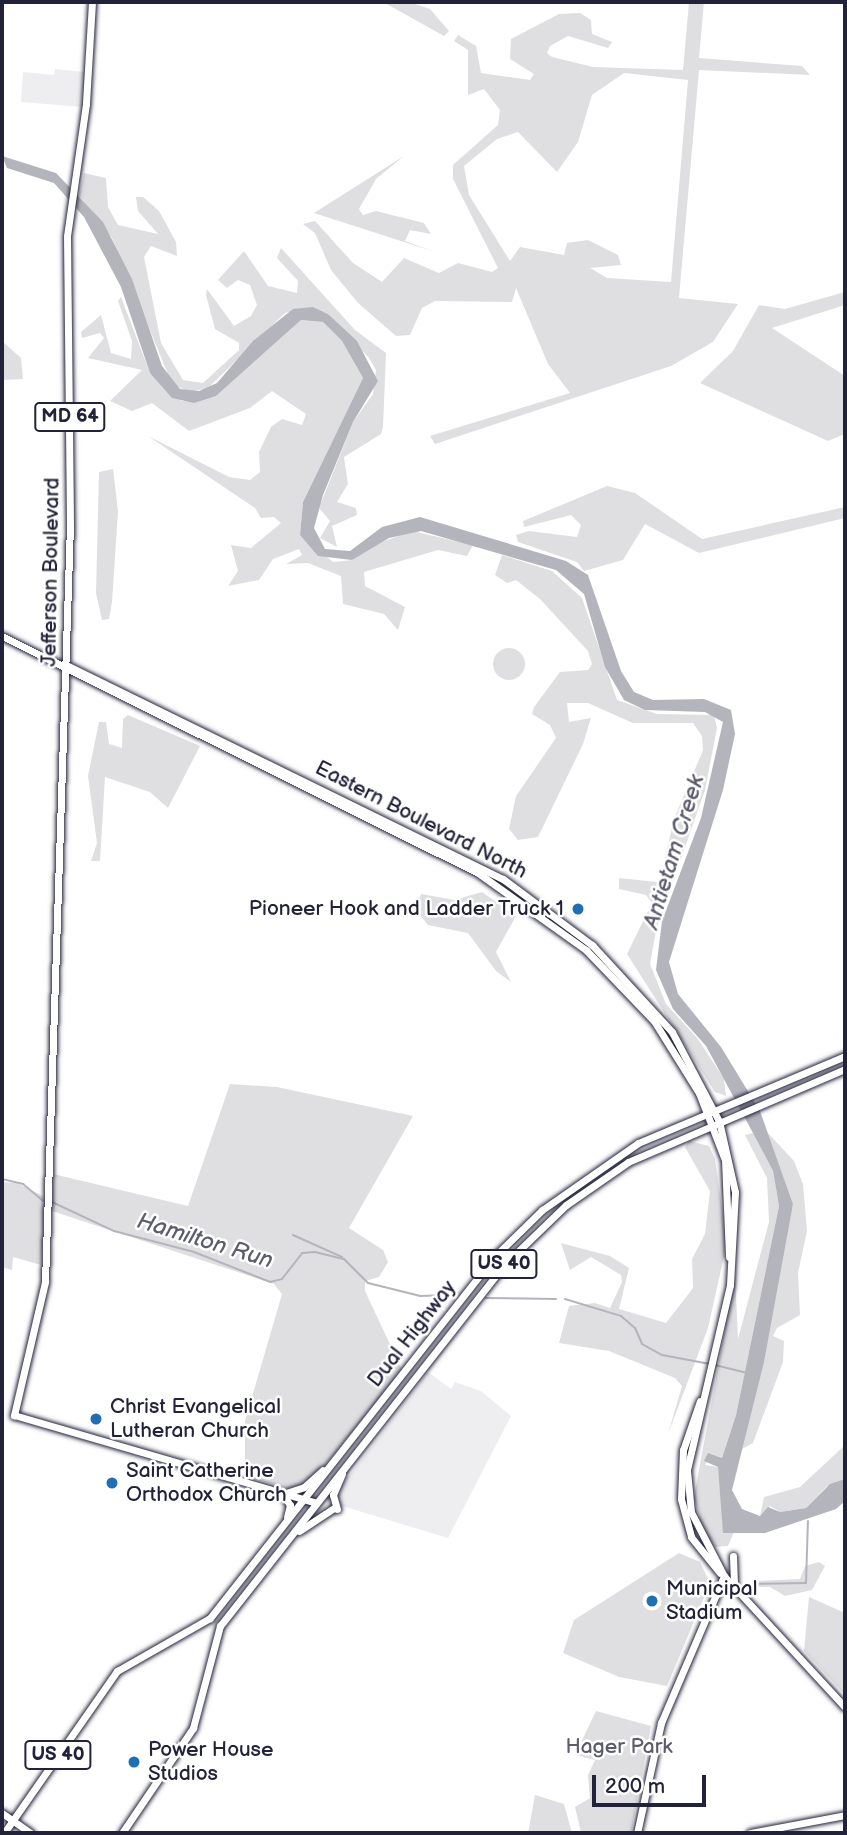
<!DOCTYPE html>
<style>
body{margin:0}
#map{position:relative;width:847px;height:1835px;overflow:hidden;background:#fff;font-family:"Balsamiq Sans",sans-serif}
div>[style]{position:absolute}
.built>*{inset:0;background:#eeeef1}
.green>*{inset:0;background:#dfdfe2}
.round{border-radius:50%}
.water>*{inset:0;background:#b4b4bc}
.stream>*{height:2px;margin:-1px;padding:0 1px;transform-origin:1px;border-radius:1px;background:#b4b4bc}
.roads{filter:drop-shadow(0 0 2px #22223b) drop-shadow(0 0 2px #22223b)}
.major>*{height:7px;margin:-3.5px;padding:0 3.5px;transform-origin:3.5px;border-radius:3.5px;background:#fff}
.dots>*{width:19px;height:19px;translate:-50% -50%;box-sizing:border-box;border:4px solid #fff;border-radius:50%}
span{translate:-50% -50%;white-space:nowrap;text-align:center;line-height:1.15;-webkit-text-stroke:5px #fff;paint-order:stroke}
.shield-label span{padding:2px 5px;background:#fff;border:2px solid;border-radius:5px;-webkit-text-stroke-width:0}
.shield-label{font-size:19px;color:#22223b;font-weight:700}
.street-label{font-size:21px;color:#22223b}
.poi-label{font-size:21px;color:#22223b}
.right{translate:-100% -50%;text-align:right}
.left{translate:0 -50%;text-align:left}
.park-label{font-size:21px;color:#5b5b6d}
.water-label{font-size:23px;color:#5c5c6f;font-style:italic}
.frame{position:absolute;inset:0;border:4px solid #22223b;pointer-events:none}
.scale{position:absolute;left:592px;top:1775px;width:114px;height:32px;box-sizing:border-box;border:4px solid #22223b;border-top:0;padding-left:9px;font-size:21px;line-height:24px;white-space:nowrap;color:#22223b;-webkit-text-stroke:5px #fff;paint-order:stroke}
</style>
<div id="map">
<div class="built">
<i style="clip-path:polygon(55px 69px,85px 72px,83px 107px,21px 102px,23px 72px,54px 75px)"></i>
<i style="clip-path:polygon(428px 1372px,451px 1389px,455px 1382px,481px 1391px,511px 1416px,448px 1538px,339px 1505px,336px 1493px)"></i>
</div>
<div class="green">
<i style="clip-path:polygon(383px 2px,409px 2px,430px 9px,449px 31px,444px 36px)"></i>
<i style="clip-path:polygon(evenodd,689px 2px,704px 2px,699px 58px,802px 66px,810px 75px,699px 70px,679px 298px,738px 304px,713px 342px,671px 366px,435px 444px,430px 436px,570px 393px,548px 364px,516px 288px,512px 302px,435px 301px,422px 308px,410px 335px,396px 336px,358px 303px,331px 270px,315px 233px,303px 224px,315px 221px,353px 263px,382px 282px,404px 258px,439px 273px,458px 263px,492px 272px,498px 268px,453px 179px,453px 165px,498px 125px,500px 110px,484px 89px,468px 95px,468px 50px,454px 41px,458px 35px,476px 46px,481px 73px,530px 80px,534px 74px,510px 59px,511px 39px,559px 14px,580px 13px,591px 20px,592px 34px,612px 42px,608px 48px,568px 36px,550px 46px,547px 53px,552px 57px,593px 67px,683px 70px,689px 2px,624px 73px,688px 80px,671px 282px,607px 278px,590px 268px,621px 265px,618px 255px,588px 240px,567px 243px,564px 255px,520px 247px,510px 261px,469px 195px,464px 166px,497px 139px,518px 132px,557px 172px,578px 142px,592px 95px,624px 73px)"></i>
<i style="clip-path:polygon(404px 156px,376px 179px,359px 209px,363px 215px,376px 211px,424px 223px,431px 234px,410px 230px,405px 241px,435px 252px,314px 213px)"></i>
<i style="clip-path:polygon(84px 173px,106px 178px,108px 207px,118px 225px,158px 234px,138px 211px,136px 197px,143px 197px,159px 211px,176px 242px,177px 256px,151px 246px,144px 257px,161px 343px,183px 380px,203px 383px,239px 350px,239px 343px,215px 329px,206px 295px,207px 289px,234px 326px,251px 316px,257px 305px,250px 285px,238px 280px,227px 288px,218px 280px,244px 251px,268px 286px,297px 293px,298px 281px,277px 258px,281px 248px,355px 330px,386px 353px,383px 427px,381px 434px,344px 457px,348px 484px,337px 502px,356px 508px,357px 515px,332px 526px,337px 547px,320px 538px,330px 521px,319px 508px,353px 422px,373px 394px,376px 370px,369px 358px,328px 314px,313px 307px,285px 313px,208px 388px,189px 392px,172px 384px,112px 238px,79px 196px)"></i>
<i style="clip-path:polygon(845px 292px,845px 305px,772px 328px,845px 376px,845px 434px,828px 441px,700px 383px,733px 351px,759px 305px,785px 309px)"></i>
<i style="clip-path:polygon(121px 297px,150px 373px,182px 401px,216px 396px,301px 320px,323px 322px,342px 341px,363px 378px,303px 502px,300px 535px,333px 562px,352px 560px,368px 547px,412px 531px,473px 545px,467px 556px,438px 550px,364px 572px,365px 586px,405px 607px,398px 630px,384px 614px,343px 604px,341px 576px,308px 563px,286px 564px,302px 555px,299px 549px,273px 559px,259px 580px,228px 586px,238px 571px,231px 545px,251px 548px,281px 523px,274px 517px,261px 518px,255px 508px,148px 436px,229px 477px,250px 480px,260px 472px,259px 452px,271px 427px,282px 419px,302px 425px,306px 414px,272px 391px,250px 408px,189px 431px,152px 403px,132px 411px,110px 401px,142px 370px,88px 358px,104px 338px,100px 333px,82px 338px,81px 332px,101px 315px,111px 353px,131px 359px,132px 341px,118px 301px)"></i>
<i style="clip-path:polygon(2px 341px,21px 358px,23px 379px,2px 380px)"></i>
<i style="clip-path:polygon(113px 469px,118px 511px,112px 602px,109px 619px,102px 620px,96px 593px,99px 472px)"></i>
<i style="clip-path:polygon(607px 486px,635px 493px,702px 539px,845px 507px,845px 518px,699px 553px,645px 524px,623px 560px,584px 571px,577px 562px,518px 542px,516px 535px,529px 531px,577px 537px,581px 525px,571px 515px,524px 527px,523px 521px)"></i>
<i style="clip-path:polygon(502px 555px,552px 571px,582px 598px,617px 700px,657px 714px,714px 715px,717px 728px,705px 790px,656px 930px,650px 964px,666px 1004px,698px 1039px,724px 1079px,726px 1096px,715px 1092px,627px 954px,652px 903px,646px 895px,619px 889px,619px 878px,657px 882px,661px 876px,674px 819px,703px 750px,702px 736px,693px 723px,633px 723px,588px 703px,567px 703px,569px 722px,591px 718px,583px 744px,538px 837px,518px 840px,509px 829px,516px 796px,556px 738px,550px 725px,532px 714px,534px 707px,560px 672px,588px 670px,592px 664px,588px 651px,540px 599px,516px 580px,507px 583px,495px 575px)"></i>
<i class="round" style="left:493px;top:648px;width:32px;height:32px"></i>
<i style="clip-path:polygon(128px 715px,200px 746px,168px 808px,150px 792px,105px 777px,100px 861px,91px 861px,97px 843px,88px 776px,99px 722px,106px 722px,109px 744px,122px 748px,123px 719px)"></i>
<i style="clip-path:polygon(482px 892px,516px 916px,496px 952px,511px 982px,496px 971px,468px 933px,428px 925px,415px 909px,421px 894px,454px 900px)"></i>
<i style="clip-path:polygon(230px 1084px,277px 1087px,413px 1116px,349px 1228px,383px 1250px,388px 1262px,379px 1277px,365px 1281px,365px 1291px,402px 1370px,313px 1480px,295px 1490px,245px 1477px,245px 1421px,282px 1294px,274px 1284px,52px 1211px,53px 1174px,188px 1206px)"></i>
<i style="clip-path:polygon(767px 1132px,794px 1161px,803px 1184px,807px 1231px,798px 1273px,800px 1315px,777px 1328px,773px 1336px,784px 1341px,783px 1362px,753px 1443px,742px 1449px,793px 1204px)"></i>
<i style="clip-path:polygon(753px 1133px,773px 1171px,779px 1206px,736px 1415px,722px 1458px,711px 1454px,705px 1465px,718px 1467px,727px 1532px,734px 1532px,728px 1546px,715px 1547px,703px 1530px,694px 1497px,735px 1275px,738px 1339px,769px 1222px,767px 1178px,745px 1135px)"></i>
<i style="clip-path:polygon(689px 1141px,709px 1146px,715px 1159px,727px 1243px,708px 1328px,668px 1434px,682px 1386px,675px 1378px,609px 1351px,559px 1343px,569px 1306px,595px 1303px,610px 1308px,622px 1282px,621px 1275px,591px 1257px,570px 1270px,561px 1243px,610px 1256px,629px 1268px,619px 1309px,666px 1323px,693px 1288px,692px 1259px,705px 1234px,710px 1191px,685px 1147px)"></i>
<i style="clip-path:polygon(2px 1182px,17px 1183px,45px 1197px,41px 1265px,13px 1257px,12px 1270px,2px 1267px)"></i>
<i style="clip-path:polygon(845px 1445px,845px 1479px,826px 1487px,806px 1508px,780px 1512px,770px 1506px,760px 1516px,764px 1497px,800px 1487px)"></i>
<i style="clip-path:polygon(679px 1553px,700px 1562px,710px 1583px,667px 1686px,619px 1677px,563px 1653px,574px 1620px)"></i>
<i style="clip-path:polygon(819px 1562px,825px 1566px,812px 1590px,785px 1596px,770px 1587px,756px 1587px,757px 1581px,800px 1579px,805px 1566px)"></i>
<i style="clip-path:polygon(809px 1597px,845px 1613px,845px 1695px,804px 1651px)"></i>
<i style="clip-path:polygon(596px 1711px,651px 1726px,631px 1833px,581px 1833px,575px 1807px,590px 1798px,588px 1775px,595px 1760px,575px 1755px)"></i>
<i style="clip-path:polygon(535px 1795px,564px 1804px,572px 1833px,528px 1833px)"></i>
</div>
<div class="water">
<i style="clip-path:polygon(2px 156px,56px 173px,103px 222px,132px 279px,162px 366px,180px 389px,199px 391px,217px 383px,253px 341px,293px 309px,313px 307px,328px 314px,357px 341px,378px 381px,353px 422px,323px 495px,314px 528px,325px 549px,350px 551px,382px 527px,420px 517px,566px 561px,588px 575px,621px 671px,634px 692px,653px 700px,704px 699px,731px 710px,735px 734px,723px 790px,669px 962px,678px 994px,721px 1047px,760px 1111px,793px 1204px,764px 1362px,732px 1490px,742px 1509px,760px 1516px,768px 1507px,780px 1512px,806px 1508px,830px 1484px,845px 1479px,845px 1501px,836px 1509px,765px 1533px,723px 1533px,718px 1467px,704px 1461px,708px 1453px,722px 1458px,736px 1415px,779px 1206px,773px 1171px,753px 1133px,706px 1046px,673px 1009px,656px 970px,662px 921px,701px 818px,723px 722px,705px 712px,645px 710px,624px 700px,605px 667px,584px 594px,556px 570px,421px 531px,389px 538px,352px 560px,318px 556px,300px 535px,303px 502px,363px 378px,342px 341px,323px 322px,301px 320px,216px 396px,194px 403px,172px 398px,150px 373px,121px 287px,84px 217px,54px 183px,7px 168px)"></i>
</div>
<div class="stream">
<i style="left:2px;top:1179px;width:22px;rotate:13deg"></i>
<i style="left:23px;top:1184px;width:26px;rotate:40deg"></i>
<i style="left:52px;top:1202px;width:68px;rotate:25.1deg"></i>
<i style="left:114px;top:1231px;width:83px;rotate:14.7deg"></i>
<i style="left:194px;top:1252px;width:82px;rotate:21.5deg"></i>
<i style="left:270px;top:1282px;width:12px;rotate:-14deg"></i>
<i style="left:282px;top:1279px;width:33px;rotate:-52deg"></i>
<i style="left:302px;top:1253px;width:13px;rotate:-4deg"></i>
<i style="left:315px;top:1252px;width:30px;rotate:14deg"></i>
<i style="left:344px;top:1259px;width:34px;rotate:45deg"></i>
<i style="left:368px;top:1283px;width:54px;rotate:14deg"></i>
<i style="left:420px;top:1296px;width:36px;rotate:-2deg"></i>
<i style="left:293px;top:1235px;width:54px;rotate:24.2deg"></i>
<i style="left:486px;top:1298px;width:70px;rotate:0.8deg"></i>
<i style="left:565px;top:1299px;width:59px;rotate:16.9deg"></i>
<i style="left:621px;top:1316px;width:18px;rotate:41deg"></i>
<i style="left:635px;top:1328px;width:17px;rotate:66deg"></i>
<i style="left:642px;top:1344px;width:23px;rotate:29deg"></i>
<i style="left:662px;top:1355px;width:49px;rotate:10.6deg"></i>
<i style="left:715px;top:1365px;width:30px;rotate:14deg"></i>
<i style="left:744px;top:1584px;width:62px;rotate:-0.9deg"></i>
<i style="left:806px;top:1583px;width:62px;rotate:-88.2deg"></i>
</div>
<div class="roads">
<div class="major">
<i style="left:92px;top:2px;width:102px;rotate:93.4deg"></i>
<i style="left:86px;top:104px;width:133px;rotate:98.2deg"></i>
<i style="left:67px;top:236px;width:289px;rotate:89.4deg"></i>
<i style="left:70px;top:525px;width:757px;rotate:91.89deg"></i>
<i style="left:45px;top:1282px;width:137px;rotate:103.1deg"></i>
<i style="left:14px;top:1415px;width:315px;rotate:16.2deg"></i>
<i style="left:2px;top:636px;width:532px;rotate:26.47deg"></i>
<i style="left:478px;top:873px;width:133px;rotate:35.5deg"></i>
<i style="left:586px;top:950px;width:98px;rotate:46.2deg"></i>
<i style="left:654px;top:1021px;width:85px;rotate:58deg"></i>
<i style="left:699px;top:1093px;width:72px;rotate:68.8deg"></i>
<i style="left:725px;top:1160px;width:97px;rotate:87.6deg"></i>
<i style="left:66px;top:665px;width:487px;rotate:26.1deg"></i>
<i style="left:503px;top:879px;width:111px;rotate:36.6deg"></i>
<i style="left:592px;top:945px;width:118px;rotate:47.4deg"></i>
<i style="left:672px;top:1032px;width:101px;rotate:62.2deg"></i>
<i style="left:719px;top:1121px;width:73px;rotate:77.3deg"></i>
<i style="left:735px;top:1192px;width:93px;rotate:93.1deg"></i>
<i style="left:730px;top:1285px;width:190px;rotate:103.1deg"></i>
<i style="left:687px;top:1470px;width:42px;rotate:84.6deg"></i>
<i style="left:691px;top:1512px;width:72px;rotate:62.7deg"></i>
<i style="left:724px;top:1576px;width:178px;rotate:47.3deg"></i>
<i style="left:700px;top:1401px;width:52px;rotate:109.1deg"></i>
<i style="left:683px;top:1450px;width:49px;rotate:92.3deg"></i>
<i style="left:681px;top:1499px;width:39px;rotate:75deg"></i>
<i style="left:691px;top:1537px;width:46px;rotate:51.1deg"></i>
<i style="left:286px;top:1493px;width:19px;rotate:-18deg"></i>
<i style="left:304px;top:1487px;width:25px;rotate:-42deg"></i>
<i style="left:283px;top:1494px;width:13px;rotate:58deg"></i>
<i style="left:290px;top:1505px;width:12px;rotate:104deg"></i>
<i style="left:337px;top:1509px;width:15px;rotate:-106deg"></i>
<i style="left:333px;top:1495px;width:23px;rotate:-67deg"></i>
<i style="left:299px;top:1531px;width:42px;rotate:-33.3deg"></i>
<i style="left:733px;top:1556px;width:30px;rotate:88deg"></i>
<i style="left:2px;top:1813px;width:35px;rotate:35deg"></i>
<i style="left:4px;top:1833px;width:198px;rotate:-55.1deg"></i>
<i style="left:117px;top:1671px;width:107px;rotate:-29.7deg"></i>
<i style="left:210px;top:1618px;width:458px;rotate:-51.8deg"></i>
<i style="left:493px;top:1258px;width:69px;rotate:-44.4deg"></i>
<i style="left:542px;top:1210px;width:117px;rotate:-34.9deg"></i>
<i style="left:638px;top:1143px;width:225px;rotate:-22.8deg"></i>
<i style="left:122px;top:1833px;width:127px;rotate:-55.9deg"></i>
<i style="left:193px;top:1728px;width:106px;rotate:-75.2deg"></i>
<i style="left:220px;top:1626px;width:462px;rotate:-51.8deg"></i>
<i style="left:506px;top:1263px;width:83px;rotate:-44deg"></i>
<i style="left:566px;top:1205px;width:75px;rotate:-34.7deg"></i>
<i style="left:628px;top:1162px;width:236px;rotate:-23.2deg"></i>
<i style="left:637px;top:1833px;width:113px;rotate:-77.7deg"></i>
<i style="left:661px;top:1723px;width:160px;rotate:-66.8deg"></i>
<i style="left:750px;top:1833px;width:97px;rotate:-10.7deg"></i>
</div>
</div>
<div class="dots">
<i style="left:578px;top:909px;background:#1f6fb2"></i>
<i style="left:96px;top:1419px;background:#1f6fb2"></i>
<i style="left:112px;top:1483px;background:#1f6fb2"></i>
<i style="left:652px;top:1601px;background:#1f6fb2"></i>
<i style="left:134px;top:1762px;background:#1f6fb2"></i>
</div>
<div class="shield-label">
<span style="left:70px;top:417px">MD 64</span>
<span style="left:504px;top:1264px">US 40</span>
<span style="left:58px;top:1755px">US 40</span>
</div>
<div class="street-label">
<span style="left:51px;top:572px;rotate:-89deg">Jefferson Boulevard</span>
<span style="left:421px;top:820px;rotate:27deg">Eastern Boulevard North</span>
<span style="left:412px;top:1334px;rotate:-52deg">Dual Highway</span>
</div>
<div class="poi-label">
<span class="right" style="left:564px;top:909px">Pioneer Hook and Ladder Truck 1</span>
<span class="left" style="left:110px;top:1419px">Christ Evangelical<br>Lutheran Church</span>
<span class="left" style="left:126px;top:1483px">Saint Catherine<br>Orthodox Church</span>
<span class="left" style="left:666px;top:1601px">Municipal<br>Stadium</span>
<span class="left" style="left:148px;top:1762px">Power House<br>Studios</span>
</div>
<div class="park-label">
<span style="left:619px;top:1747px">Hager Park</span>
</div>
<div class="water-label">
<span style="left:674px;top:852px;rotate:-73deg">Antietam Creek</span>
<span style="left:205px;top:1241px;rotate:17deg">Hamilton Run</span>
</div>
<div class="frame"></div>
<div class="scale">200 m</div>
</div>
